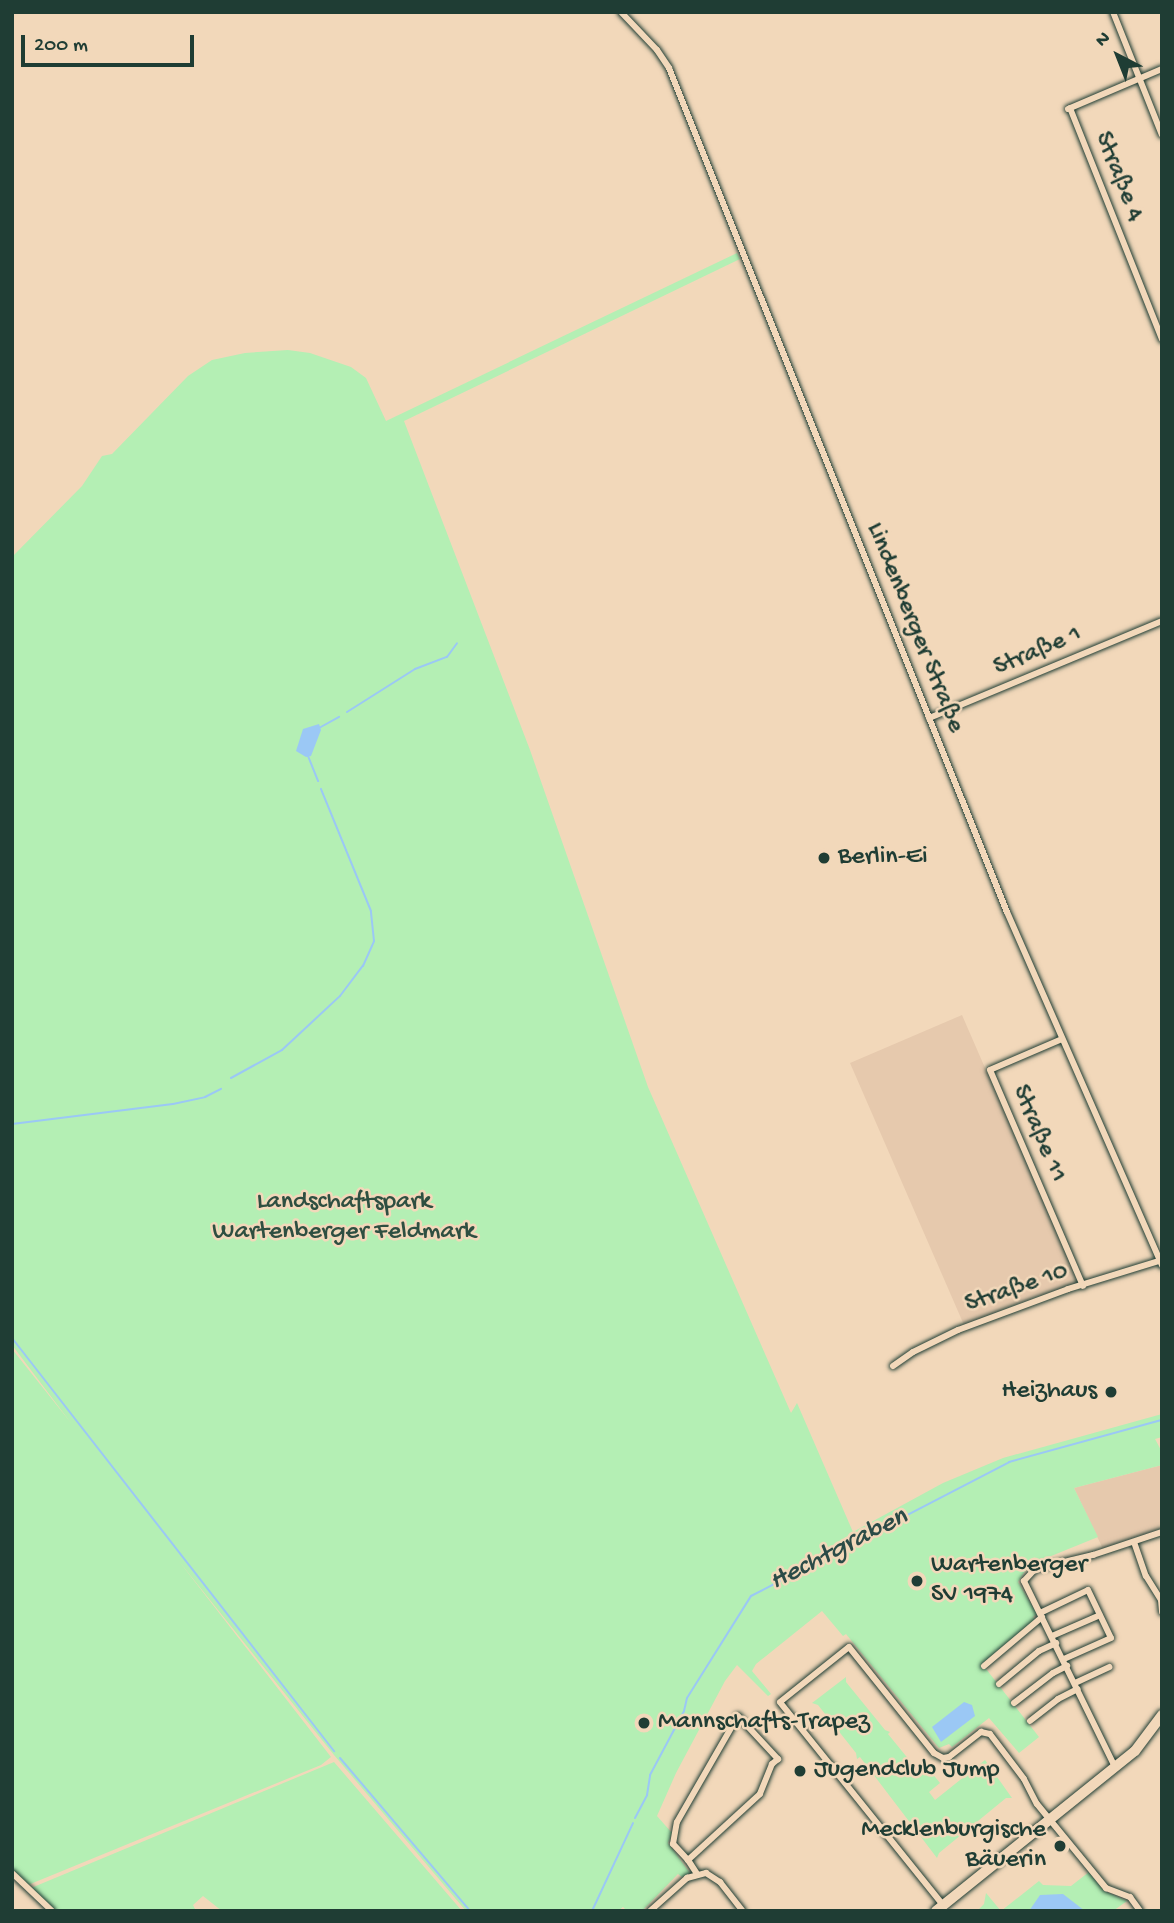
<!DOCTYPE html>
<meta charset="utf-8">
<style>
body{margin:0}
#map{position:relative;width:1174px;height:1923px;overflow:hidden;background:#f2d8ba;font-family:"Gochi Hand",sans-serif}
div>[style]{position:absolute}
.built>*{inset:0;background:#e6c9ad}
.green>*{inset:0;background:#b4efb4}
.water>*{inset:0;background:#9bc8f5}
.stream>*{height:2px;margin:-1px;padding:0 1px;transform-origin:1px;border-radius:1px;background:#9bc8f5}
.roads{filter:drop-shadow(0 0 2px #1f3d34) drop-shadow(0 0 2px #1f3d34)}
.minor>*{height:6px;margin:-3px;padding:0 3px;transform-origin:3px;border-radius:3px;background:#f2d8ba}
.secondary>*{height:10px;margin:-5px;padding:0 5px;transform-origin:5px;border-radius:5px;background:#f2d8ba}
.dots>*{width:19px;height:19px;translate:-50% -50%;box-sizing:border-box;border:4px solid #f2d8ba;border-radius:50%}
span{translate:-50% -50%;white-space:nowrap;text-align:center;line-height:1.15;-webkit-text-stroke:5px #f2d8ba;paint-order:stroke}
.street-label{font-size:26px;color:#1f3d34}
.poi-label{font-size:26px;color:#1f3d34}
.left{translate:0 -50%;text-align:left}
.right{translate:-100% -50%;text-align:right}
.park-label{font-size:26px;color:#2e4f41}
.water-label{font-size:28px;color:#2b4b47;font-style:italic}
.frame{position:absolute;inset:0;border:14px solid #1f3d34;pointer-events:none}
.north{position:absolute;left:1083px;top:21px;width:70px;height:70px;-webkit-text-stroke:5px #f2d8ba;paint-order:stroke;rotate:318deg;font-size:19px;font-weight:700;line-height:28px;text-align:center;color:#1f3d34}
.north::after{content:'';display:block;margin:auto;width:24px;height:32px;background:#1f3d34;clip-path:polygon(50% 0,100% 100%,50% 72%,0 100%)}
.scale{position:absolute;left:21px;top:35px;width:173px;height:32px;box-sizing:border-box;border:4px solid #1f3d34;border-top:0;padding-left:9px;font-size:21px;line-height:24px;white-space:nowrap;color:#1f3d34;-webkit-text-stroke:5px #f2d8ba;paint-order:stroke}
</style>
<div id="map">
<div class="built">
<i style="clip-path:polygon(962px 1015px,1079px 1284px,1035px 1297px,964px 1325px,850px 1063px)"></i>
<i style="clip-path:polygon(1162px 1465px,1162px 1528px,1103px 1549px,1074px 1488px)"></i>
</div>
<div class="green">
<i style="clip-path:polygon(737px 253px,740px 259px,404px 421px,530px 750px,648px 1087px,791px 1413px,797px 1403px,853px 1532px,943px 1483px,1003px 1458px,1162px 1414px,1162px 1437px,1155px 1439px,1162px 1452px,1162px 1465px,1074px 1488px,1098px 1537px,1029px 1565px,1018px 1582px,1037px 1614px,1033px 1617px,1037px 1621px,983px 1665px,1039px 1737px,1019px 1753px,989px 1718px,952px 1747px,949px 1744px,939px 1748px,846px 1634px,843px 1636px,822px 1611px,756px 1664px,752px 1671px,771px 1694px,768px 1696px,737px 1665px,725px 1681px,676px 1773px,657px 1816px,672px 1833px,668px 1843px,690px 1873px,682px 1877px,678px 1874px,642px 1911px,627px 1911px,623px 1907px,618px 1911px,466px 1911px,334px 1755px,178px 1560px,331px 1757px,321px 1765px,28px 1885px,12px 1870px,12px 1349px,71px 1423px,12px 1345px,12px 557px,82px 486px,102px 456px,112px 454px,188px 376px,212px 360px,245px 353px,288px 350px,310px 353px,351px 367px,366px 378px,386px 421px)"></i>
<i style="clip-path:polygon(846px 1677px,846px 1682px,885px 1730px,890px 1732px,888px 1734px,919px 1772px,927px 1767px,940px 1783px,929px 1792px,935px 1800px,985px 1760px,1012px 1798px,1006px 1798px,939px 1853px,937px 1858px,860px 1757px,857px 1759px,856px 1753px,818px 1705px,812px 1703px)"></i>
<i style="clip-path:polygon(334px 1762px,462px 1911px,222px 1911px,203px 1896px,193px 1905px,196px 1911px,55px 1911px,31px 1888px)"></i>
<i style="clip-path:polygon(1089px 1872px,1104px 1891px,1127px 1901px,1113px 1911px,977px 1911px,984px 1904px,986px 1893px,1001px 1911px,1039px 1881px,1043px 1885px,1071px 1886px)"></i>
</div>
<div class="water">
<i style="clip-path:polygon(319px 724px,321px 730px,311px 756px,306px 757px,296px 751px,303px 729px)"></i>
<i style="clip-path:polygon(964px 1702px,972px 1705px,975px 1716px,941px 1742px,932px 1727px)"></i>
<i style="clip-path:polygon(1063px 1894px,1085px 1911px,1029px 1911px,1040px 1895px)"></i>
</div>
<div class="stream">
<i style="left:347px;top:712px;width:80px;rotate:-32.3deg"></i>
<i style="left:415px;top:669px;width:34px;rotate:-21deg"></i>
<i style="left:447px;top:657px;width:17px;rotate:-54deg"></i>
<i style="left:319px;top:728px;width:23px;rotate:-29deg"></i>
<i style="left:308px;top:756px;width:27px;rotate:68deg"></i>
<i style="left:231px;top:1078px;width:58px;rotate:-28.8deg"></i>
<i style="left:282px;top:1050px;width:79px;rotate:-43deg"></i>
<i style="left:340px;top:996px;width:38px;rotate:-53deg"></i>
<i style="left:363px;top:966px;width:27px;rotate:-66deg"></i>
<i style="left:374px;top:941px;width:30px;rotate:-96deg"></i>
<i style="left:371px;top:911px;width:132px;rotate:-112.3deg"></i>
<i style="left:12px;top:1124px;width:162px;rotate:-7.1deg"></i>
<i style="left:173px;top:1104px;width:33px;rotate:-12deg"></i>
<i style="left:205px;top:1097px;width:18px;rotate:-27deg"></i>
<i style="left:12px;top:1338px;width:524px;rotate:52.06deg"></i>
<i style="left:340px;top:1758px;width:201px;rotate:49.6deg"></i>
<i style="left:635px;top:1818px;width:26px;rotate:-62deg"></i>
<i style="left:647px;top:1795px;width:20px;rotate:-81deg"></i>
<i style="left:650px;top:1775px;width:72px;rotate:-62deg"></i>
<i style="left:684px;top:1711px;width:13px;rotate:-77deg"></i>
<i style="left:687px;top:1698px;width:120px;rotate:-57.9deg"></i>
<i style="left:751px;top:1596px;width:291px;rotate:-27.4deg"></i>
<i style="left:1009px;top:1462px;width:159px;rotate:-15.4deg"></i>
<i style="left:592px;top:1911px;width:97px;rotate:-65deg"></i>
</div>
<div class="roads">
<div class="minor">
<i style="left:621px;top:12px;width:52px;rotate:46.5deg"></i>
<i style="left:657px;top:50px;width:22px;rotate:56deg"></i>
<i style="left:669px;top:68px;width:909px;rotate:68.18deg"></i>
<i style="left:1007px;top:912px;width:386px;rotate:66.3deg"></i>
<i style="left:1113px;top:12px;width:132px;rotate:68.3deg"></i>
<i style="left:1070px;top:108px;width:249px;rotate:68.3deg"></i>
<i style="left:1068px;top:109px;width:102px;rotate:-23.1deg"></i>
<i style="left:929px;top:718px;width:252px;rotate:-22.6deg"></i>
<i style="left:1062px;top:1039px;width:78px;rotate:156.7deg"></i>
<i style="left:990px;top:1070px;width:235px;rotate:66.7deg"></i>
<i style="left:893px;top:1366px;width:24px;rotate:-35deg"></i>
<i style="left:913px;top:1352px;width:50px;rotate:-26.1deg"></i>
<i style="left:958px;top:1330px;width:117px;rotate:-20.4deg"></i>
<i style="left:1068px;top:1289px;width:95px;rotate:-17.1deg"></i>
<i style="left:1134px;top:1542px;width:36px;rotate:71deg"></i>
<i style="left:1146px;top:1576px;width:28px;rotate:58deg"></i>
<i style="left:1161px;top:1600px;width:12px;rotate:85deg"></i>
<i style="left:1040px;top:1613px;width:53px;rotate:-25.6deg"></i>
<i style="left:1088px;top:1590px;width:53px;rotate:64.4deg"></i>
<i style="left:1111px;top:1638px;width:51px;rotate:155.9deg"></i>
<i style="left:1052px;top:1636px;width:52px;rotate:-23.6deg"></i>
<i style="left:984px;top:1666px;width:76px;rotate:-40.2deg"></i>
<i style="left:1075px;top:1683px;width:38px;rotate:-25deg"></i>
<i style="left:999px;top:1684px;width:52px;rotate:-39.5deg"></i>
<i style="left:1039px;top:1651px;width:19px;rotate:-25deg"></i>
<i style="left:1014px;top:1703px;width:49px;rotate:-37.6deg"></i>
<i style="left:1053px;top:1673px;width:16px;rotate:-27deg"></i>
<i style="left:1030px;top:1721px;width:36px;rotate:-38deg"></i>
<i style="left:1058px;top:1699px;width:22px;rotate:-27deg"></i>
<i style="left:1114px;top:1765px;width:205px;rotate:-116.1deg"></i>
<i style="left:1024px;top:1581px;width:16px;rotate:-47deg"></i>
<i style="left:1035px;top:1569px;width:60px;rotate:-13.6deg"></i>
<i style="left:1093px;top:1555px;width:73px;rotate:-18.4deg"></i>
<i style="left:688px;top:1860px;width:22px;rotate:-133deg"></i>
<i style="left:673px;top:1844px;width:22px;rotate:-80deg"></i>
<i style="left:677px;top:1822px;width:122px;rotate:-60.1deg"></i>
<i style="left:738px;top:1716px;width:59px;rotate:47.1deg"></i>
<i style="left:778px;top:1759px;width:8px;rotate:140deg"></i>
<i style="left:772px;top:1764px;width:32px;rotate:112deg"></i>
<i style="left:760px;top:1794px;width:98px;rotate:137.5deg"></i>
<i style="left:688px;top:1860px;width:17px;rotate:57deg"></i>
<i style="left:12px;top:1873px;width:55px;rotate:43.5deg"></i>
<i style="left:943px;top:1905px;width:260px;rotate:-128.8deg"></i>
<i style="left:780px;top:1702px;width:88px;rotate:-38.6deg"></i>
<i style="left:849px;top:1647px;width:136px;rotate:51.3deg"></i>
<i style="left:934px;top:1753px;width:10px;rotate:29deg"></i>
<i style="left:943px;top:1758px;width:6px;rotate:-9deg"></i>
<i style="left:949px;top:1757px;width:41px;rotate:-38deg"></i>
<i style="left:981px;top:1732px;width:9px;rotate:13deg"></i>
<i style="left:990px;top:1734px;width:56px;rotate:52.9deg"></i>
<i style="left:1024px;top:1779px;width:28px;rotate:63deg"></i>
<i style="left:1037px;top:1804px;width:109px;rotate:50.6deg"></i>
<i style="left:1106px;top:1888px;width:26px;rotate:21deg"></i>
<i style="left:1130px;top:1897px;width:17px;rotate:54deg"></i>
<i style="left:650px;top:1911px;width:50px;rotate:-41.7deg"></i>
<i style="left:687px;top:1878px;width:20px;rotate:-15deg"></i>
<i style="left:706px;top:1873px;width:17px;rotate:33deg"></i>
<i style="left:720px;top:1882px;width:37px;rotate:52deg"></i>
</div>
<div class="secondary">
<i style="left:936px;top:1911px;width:255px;rotate:-38.8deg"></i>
<i style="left:1135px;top:1751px;width:45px;rotate:-53.1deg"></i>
</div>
</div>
<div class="dots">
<i style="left:824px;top:858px;background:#1f3d34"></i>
<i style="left:1111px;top:1392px;background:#1f3d34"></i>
<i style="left:917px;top:1581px;background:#1f3d34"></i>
<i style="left:644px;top:1723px;background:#1f3d34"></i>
<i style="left:800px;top:1771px;background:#1f3d34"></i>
<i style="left:1060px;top:1846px;background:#1f3d34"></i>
</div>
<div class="street-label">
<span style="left:1118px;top:177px;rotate:68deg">Straße 4</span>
<span style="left:914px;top:628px;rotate:68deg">Lindenberger Straße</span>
<span style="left:1038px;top:652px;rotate:-23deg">Straße 1</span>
<span style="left:1038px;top:1134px;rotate:67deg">Straße 11</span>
<span style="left:1017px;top:1289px;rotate:-19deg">Straße 10</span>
</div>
<div class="poi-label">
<span class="left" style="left:838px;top:858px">Berlin-Ei</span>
<span class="right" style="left:1097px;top:1392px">Heizhaus</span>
<span class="left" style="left:931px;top:1581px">Wartenberger<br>SV 1974</span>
<span class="left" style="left:658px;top:1723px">Mannschafts-Trapez</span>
<span class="left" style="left:814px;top:1771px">Jugendclub Jump</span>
<span class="right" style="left:1046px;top:1846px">Mecklenburgische<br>Bäuerin</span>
</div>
<div class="park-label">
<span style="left:344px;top:1218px">Landschaftspark<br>Wartenberger Feldmark</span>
</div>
<div class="water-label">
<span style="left:839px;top:1550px;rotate:-27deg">Hechtgraben</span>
</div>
<div class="frame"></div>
<div class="north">N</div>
<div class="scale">200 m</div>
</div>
